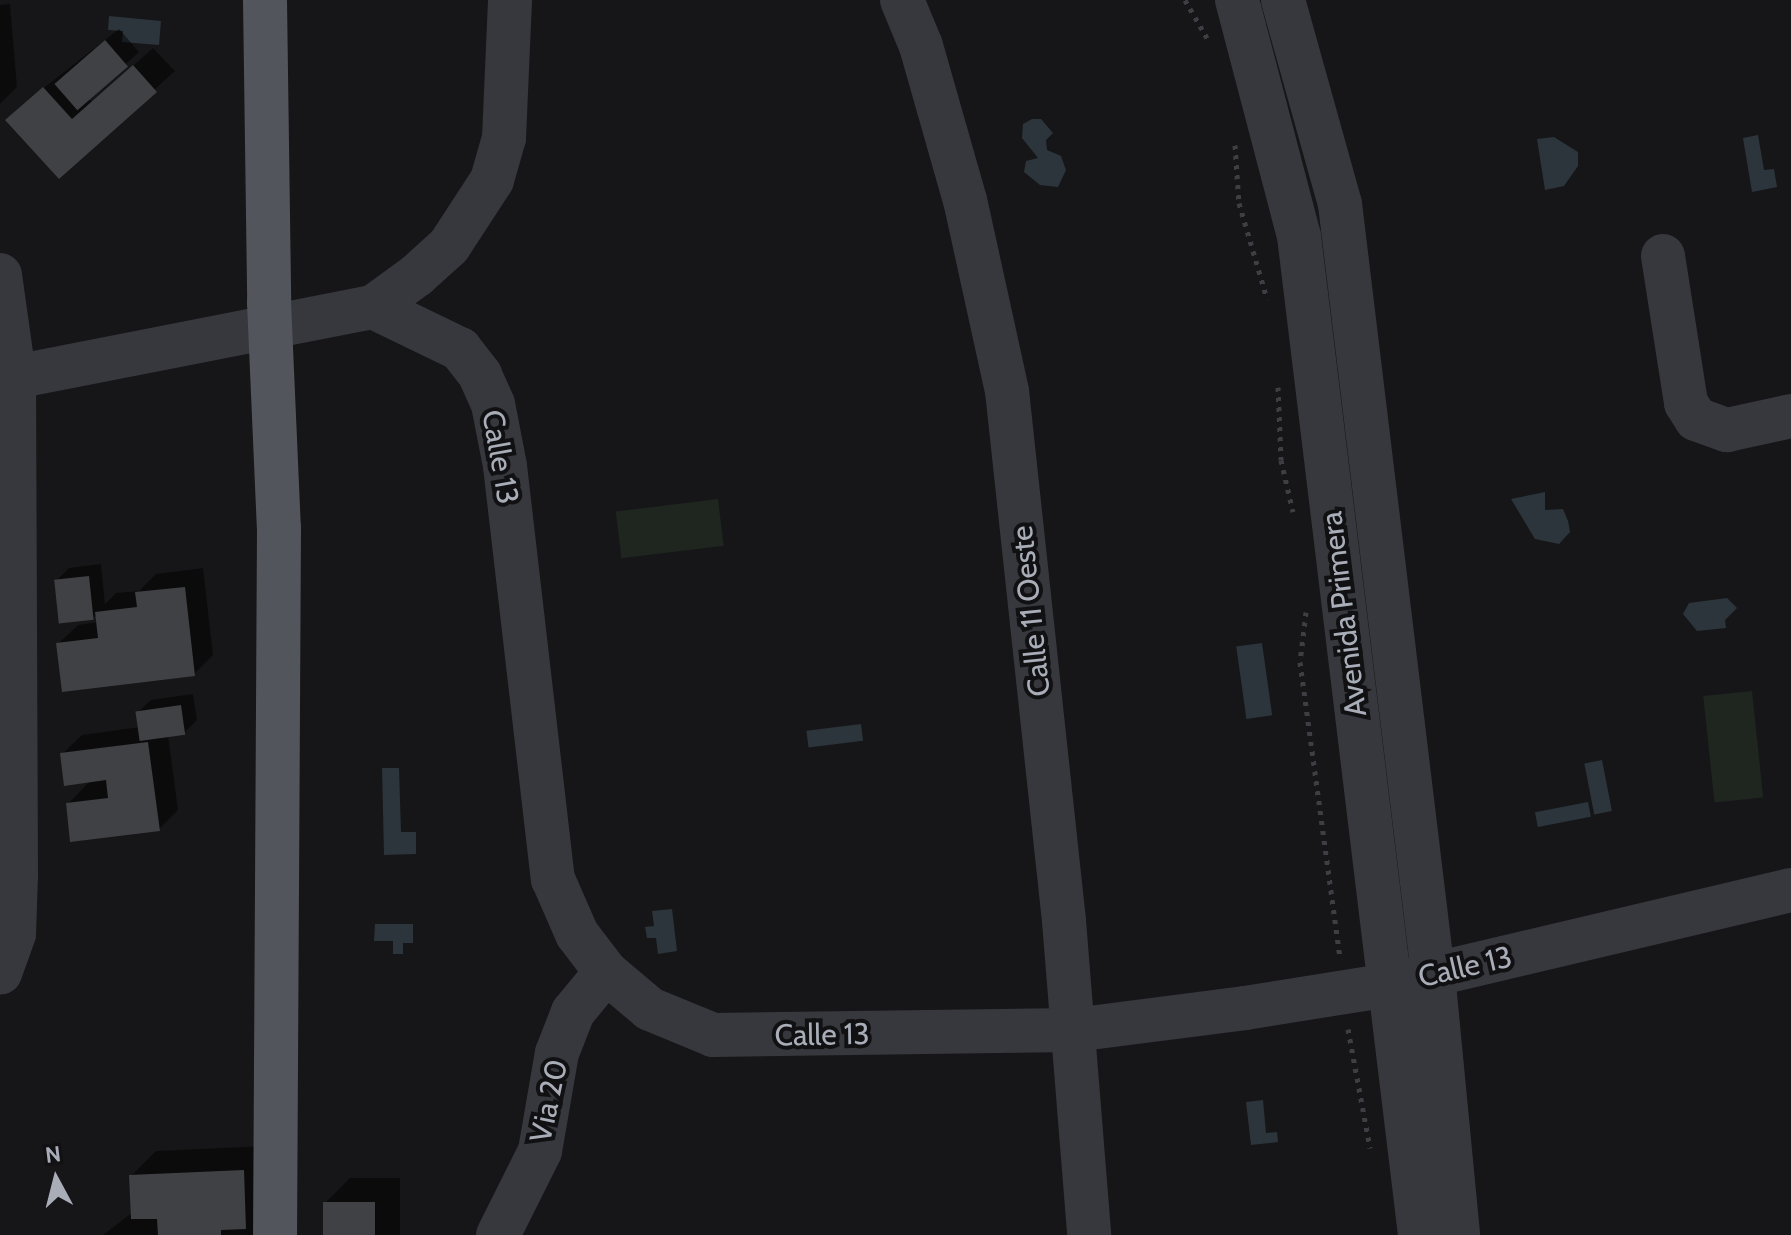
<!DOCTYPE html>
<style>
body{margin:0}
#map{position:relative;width:1791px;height:1235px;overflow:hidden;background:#161618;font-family:Cabin,sans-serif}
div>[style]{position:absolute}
.green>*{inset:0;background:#1e261f;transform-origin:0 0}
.water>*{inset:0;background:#2c353c;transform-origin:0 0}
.shadow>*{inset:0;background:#0007}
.building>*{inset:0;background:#404145;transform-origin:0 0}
.path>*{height:5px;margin-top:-2.5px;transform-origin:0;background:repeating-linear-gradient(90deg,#3d3f44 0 4px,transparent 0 10px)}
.minor>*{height:44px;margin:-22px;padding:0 22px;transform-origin:22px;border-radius:22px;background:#37383d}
.major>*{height:44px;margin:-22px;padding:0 22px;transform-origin:22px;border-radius:22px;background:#53555c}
span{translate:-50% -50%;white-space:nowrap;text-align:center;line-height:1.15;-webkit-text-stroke:8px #111113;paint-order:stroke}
.street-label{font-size:30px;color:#a8adb8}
.north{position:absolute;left:16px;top:1139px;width:80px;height:80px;-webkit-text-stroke:6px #111113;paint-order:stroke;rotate:353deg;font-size:22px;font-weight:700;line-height:32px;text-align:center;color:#a8adb8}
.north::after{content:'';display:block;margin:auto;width:28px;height:36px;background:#a8adb8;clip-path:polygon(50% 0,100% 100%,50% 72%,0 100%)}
</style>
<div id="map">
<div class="green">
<i style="left:718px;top:499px;width:47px;height:103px;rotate:83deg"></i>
<i style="left:1752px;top:691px;width:107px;height:49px;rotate:84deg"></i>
</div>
<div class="water">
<i style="clip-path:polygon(109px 16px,161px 21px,159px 45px,122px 42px,123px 31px,108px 30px)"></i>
<i style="clip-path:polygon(1032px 119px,1041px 119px,1053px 133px,1046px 140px,1047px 150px,1061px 156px,1066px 170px,1058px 187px,1040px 185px,1024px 172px,1026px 161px,1038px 158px,1022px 138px,1023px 124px)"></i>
<i style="clip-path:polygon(1758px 135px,1764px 170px,1774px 169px,1777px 187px,1752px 192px,1743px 138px)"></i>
<i style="clip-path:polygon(1554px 137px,1578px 152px,1578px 166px,1564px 186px,1545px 190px,1537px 139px)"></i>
<i style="clip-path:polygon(1545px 492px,1545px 510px,1563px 509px,1568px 521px,1570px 532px,1559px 544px,1535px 539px,1511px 499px)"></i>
<i style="clip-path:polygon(1727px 598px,1737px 608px,1725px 620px,1726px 628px,1697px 631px,1683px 614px,1689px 603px)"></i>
<i style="left:1262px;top:643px;width:73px;height:26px;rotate:82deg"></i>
<i style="left:861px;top:724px;width:17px;height:55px;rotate:83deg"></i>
<i style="left:1602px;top:760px;width:52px;height:18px;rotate:79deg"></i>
<i style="clip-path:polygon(382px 768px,399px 768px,401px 832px,416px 832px,416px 854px,384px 855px)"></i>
<i style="left:1588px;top:802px;width:15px;height:54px;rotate:79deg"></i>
<i style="clip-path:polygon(672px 909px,677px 951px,658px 954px,656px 938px,647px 938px,645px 927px,654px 926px,652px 911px)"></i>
<i style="clip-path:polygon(375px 924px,413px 924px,413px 943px,403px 943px,403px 954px,393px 954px,393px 941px,374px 941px)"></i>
<i style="clip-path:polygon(1263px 1100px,1266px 1133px,1277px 1132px,1278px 1142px,1251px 1145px,1246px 1102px)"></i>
</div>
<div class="shadow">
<i style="clip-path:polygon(10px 4px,17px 87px,0 104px,0 5px)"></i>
<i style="clip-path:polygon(119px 29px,139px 52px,88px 98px,92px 102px,153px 48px,175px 71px,59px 176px,27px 101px)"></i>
<i style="clip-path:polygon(101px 564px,105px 604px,116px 593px,139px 591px,156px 574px,203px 568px,213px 655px,194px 674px,58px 644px,78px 625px,98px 622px,97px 614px,93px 618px,56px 581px,69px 568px)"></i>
<i style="clip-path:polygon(193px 694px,197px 720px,184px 733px,168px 735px,178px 810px,159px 829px,68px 804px,91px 780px,62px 754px,82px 735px,140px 727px,138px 712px,151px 700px)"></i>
<i style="clip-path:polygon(268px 1146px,269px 1235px,103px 1235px,133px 1212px,131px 1176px,156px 1151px)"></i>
<i style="clip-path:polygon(350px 1178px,400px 1178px,400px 1235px,325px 1235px,325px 1203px)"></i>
</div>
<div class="building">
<i style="left:105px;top:40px;width:35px;height:67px;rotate:49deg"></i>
<i style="clip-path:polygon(133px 65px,157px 92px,59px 179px,5px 120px,43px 87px,72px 119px)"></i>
<i style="left:89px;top:576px;width:44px;height:35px;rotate:84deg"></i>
<i style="clip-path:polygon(185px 587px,195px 676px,62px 692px,56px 643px,98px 638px,95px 612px,137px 607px,135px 592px)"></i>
<i style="left:181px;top:705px;width:30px;height:46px;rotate:82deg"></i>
<i style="clip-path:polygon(148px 742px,160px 831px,70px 842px,66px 803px,108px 798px,106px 780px,64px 786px,60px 753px)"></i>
<i style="clip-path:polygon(244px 1170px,246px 1229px,221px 1230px,221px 1235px,158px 1235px,157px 1219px,131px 1219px,129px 1175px)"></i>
<i style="left:323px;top:1202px;width:52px;height:33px"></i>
</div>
<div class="path">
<i style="left:1185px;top:0;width:44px;rotate:59.9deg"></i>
<i style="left:1235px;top:145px;width:58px;rotate:86.1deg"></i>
<i style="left:1239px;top:203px;width:100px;rotate:73.7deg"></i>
<i style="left:1278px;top:387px;width:73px;rotate:87.6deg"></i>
<i style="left:1281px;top:460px;width:53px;rotate:77deg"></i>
<i style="left:1306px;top:612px;width:50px;rotate:96.8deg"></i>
<i style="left:1300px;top:662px;width:300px;rotate:82.3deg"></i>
<i style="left:1348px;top:1029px;width:121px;rotate:79.5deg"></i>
</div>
<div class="minor">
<i style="left:902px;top:0;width:50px;rotate:67.6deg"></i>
<i style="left:921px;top:46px;width:160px;rotate:74.1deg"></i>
<i style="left:965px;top:200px;width:196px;rotate:77.6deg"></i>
<i style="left:1007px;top:391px;width:533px;rotate:83.86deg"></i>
<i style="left:1064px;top:921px;width:315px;rotate:85.4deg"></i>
<i style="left:1237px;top:0;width:244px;rotate:75.3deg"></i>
<i style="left:1299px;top:236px;width:1006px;rotate:83.09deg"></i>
<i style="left:1283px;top:0;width:212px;rotate:74.4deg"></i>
<i style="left:1340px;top:204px;width:776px;rotate:83.11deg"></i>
<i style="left:1433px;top:974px;width:262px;rotate:84.5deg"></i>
<i style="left:1663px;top:256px;width:149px;rotate:81.1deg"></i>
<i style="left:1686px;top:403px;width:19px;rotate:58deg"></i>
<i style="left:1696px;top:419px;width:33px;rotate:20deg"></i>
<i style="left:1727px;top:430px;width:66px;rotate:-12.3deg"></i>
<i style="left:0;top:275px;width:101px;rotate:82deg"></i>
<i style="left:14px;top:375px;width:500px;rotate:89.77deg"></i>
<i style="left:16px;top:875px;width:59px;rotate:91.9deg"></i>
<i style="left:14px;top:934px;width:41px;rotate:109.7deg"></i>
<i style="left:373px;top:307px;width:97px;rotate:25.8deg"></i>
<i style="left:460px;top:349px;width:33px;rotate:52deg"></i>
<i style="left:480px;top:375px;width:32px;rotate:66deg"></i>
<i style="left:493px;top:404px;width:63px;rotate:79deg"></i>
<i style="left:505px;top:466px;width:416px;rotate:83.4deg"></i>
<i style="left:553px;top:879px;width:60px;rotate:66.4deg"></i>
<i style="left:577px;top:934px;width:48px;rotate:52.7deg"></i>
<i style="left:606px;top:972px;width:57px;rotate:40.1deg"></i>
<i style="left:650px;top:1009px;width:68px;rotate:22.4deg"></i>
<i style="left:713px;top:1035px;width:361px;rotate:-0.8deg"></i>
<i style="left:1074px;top:1030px;width:172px;rotate:-7.3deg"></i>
<i style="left:1245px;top:1008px;width:146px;rotate:-9.1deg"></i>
<i style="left:1389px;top:985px;width:413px;rotate:-13.3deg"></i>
<i style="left:0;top:380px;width:380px;rotate:-11.1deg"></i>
<i style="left:373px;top:307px;width:54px;rotate:-36deg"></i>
<i style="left:417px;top:275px;width:43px;rotate:-42.2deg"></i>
<i style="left:449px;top:246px;width:79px;rotate:-56.9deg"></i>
<i style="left:492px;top:180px;width:44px;rotate:-74.1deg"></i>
<i style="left:504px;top:138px;width:138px;rotate:-87.5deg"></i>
<i style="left:498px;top:1235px;width:94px;rotate:-63.4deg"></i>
<i style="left:540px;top:1151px;width:99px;rotate:-80.2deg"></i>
<i style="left:557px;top:1053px;width:44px;rotate:-68.7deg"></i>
<i style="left:573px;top:1012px;width:52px;rotate:-50.5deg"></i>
</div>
<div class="major">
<i style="left:265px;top:0;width:302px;rotate:89.2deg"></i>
<i style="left:269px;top:302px;width:226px;rotate:87.5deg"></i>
<i style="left:279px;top:528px;width:707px;rotate:90.32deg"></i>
</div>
<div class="street-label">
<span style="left:500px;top:457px;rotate:80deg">Calle 13</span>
<span style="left:1031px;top:611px;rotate:-96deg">Calle 11 Oeste</span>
<span style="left:1344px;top:614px;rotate:-97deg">Avenida Primera</span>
<span style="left:1465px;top:967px;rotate:-13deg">Calle 13</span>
<span style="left:822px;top:1035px;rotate:-1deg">Calle 13</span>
<span style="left:549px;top:1101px;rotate:-78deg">Via 20</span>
</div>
<div class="north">N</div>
</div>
